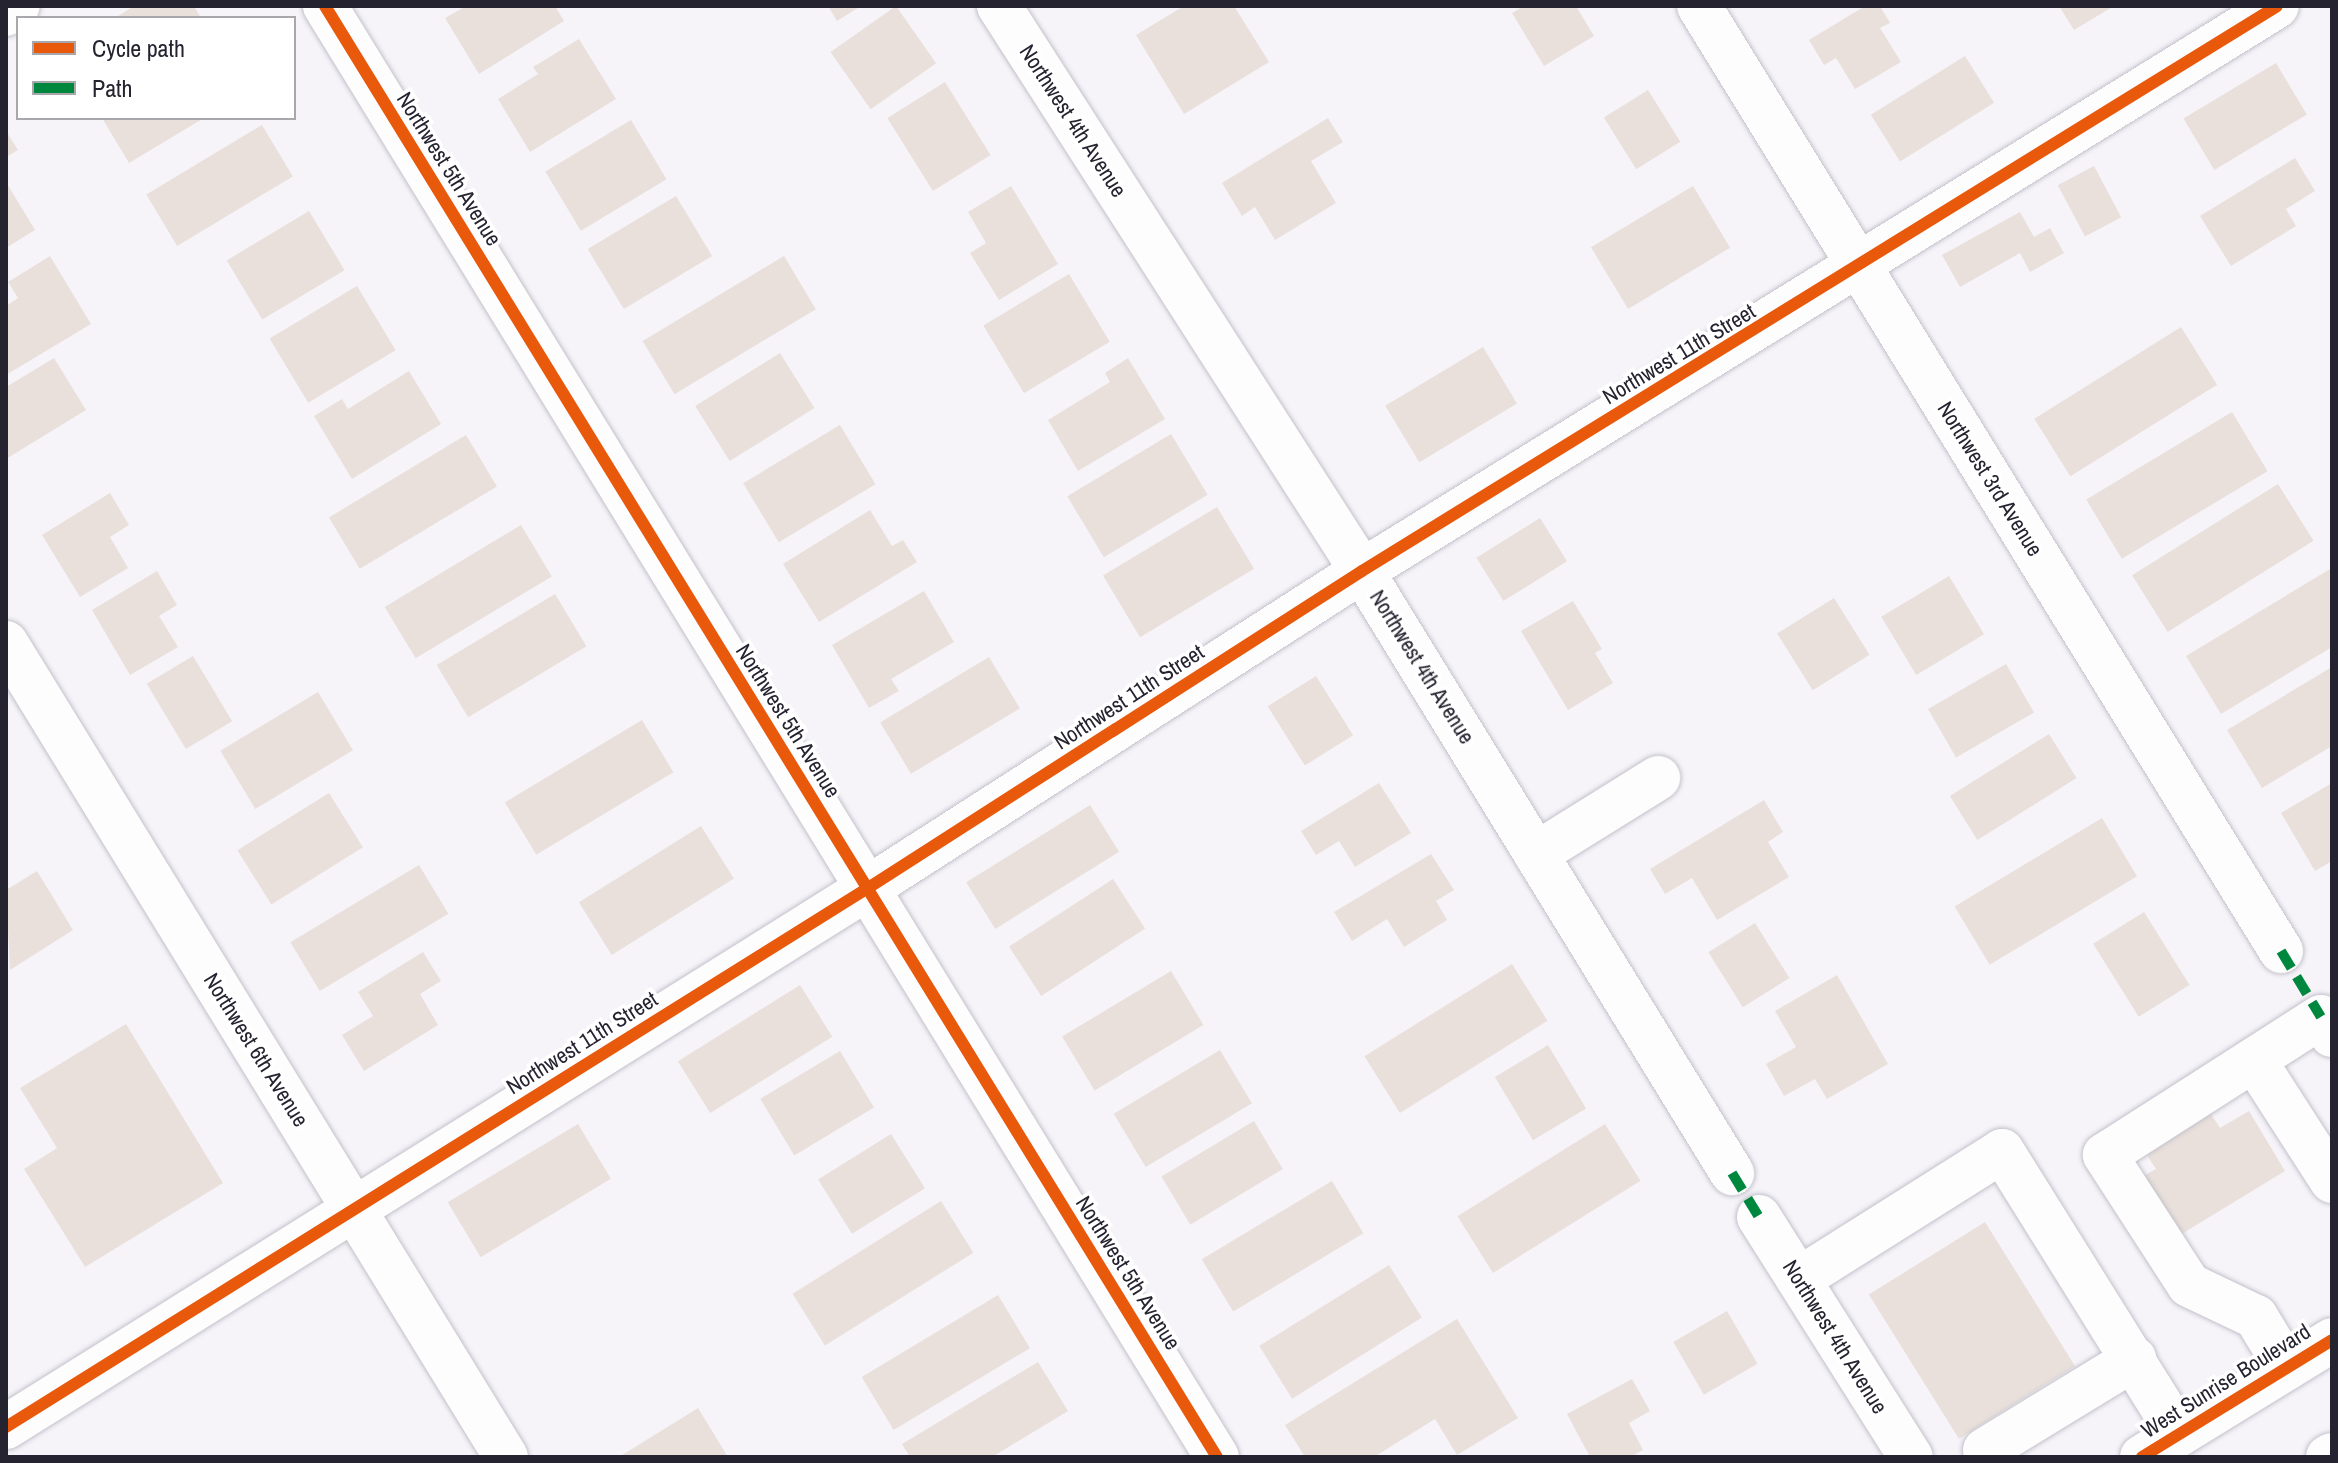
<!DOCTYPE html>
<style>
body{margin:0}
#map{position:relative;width:2338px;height:1463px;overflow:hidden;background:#f6f4f9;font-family:"Archivo Narrow",sans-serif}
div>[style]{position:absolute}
.building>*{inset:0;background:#e9e0db;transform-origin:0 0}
.roads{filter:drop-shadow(0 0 2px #c3c1ca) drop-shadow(0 0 2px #c3c1ca)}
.minor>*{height:44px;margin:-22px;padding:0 22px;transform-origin:22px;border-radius:22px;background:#fefdfe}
.major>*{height:44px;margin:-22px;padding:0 22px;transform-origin:22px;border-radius:22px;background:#fefdfe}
.quiet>*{height:10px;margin-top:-5px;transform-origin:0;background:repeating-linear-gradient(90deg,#00873e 0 20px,transparent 0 30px)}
.cycleway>*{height:12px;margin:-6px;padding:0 6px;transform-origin:6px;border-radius:6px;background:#e8590c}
span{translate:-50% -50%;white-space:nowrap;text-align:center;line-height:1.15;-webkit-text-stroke:7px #fff;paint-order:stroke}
.street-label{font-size:22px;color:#262330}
.frame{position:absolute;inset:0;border:8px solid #262330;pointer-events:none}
.legend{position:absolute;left:16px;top:16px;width:280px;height:104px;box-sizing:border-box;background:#fff;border:2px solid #a8a7ac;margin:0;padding:10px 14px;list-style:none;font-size:24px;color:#262330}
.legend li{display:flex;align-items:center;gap:16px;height:40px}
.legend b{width:40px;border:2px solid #a8a7ac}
</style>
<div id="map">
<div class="building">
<i style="clip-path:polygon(134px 6px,194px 6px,201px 18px,115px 18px)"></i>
<i style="clip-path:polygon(466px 6px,555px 6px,564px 21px,479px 74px,445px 18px)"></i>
<i style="clip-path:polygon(828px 6px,861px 6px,837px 21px)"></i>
<i style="left:896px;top:6px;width:70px;height:80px;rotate:55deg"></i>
<i style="clip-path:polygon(1184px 6px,1234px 6px,1269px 62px,1184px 114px,1136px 35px)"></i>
<i style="clip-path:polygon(1524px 6px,1576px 6px,1594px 36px,1544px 66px,1512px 13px)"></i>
<i style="clip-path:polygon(1865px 6px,1880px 6px,1890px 23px,1880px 28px,1901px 62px,1855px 89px,1836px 58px,1824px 65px,1809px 40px)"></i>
<i style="clip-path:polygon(2059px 6px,2114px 6px,2074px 30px)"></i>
<i style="clip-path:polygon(579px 39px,616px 99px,530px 152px,498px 99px,538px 74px,533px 67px)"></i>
<i style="left:1965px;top:56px;width:55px;height:111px;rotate:58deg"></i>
<i style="left:2276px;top:63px;width:60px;height:108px;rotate:59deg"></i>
<i style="left:945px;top:82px;width:86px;height:68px;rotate:58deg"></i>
<i style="left:1648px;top:90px;width:61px;height:52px;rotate:58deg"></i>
<i style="clip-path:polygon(102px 118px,204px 118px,129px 163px)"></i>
<i style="clip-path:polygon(1328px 118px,1343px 142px,1311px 161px,1336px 203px,1275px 240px,1255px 207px,1242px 216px,1222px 183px)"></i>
<i style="left:631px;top:120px;width:69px;height:100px;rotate:59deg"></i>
<i style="left:262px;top:125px;width:60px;height:135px;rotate:59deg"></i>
<i style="clip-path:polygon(6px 131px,18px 150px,6px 157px)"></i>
<i style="clip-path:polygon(2295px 158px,2315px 191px,2286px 209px,2296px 226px,2231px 266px,2200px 216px)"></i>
<i style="left:2094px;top:166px;width:58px;height:41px;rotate:62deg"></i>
<i style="clip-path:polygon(6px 182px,35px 230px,6px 248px)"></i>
<i style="clip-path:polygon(1011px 186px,1058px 264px,999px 300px,970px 253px,986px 243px,968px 212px)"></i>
<i style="left:1693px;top:186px;width:72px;height:119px;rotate:59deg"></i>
<i style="left:676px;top:196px;width:70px;height:103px;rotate:59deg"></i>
<i style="left:309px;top:211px;width:69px;height:96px;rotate:59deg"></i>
<i style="clip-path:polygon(2020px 212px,2034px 237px,2050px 228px,2064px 253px,2030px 272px,2020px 253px,1960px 287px,1942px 255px)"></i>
<i style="clip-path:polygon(50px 256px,91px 324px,6px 375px,6px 306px,18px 298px,8px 282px)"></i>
<i style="left:784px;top:256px;width:62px;height:165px;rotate:59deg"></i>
<i style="left:1069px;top:274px;width:79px;height:100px;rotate:59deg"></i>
<i style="left:357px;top:286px;width:75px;height:102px;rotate:59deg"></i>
<i style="left:2181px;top:327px;width:68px;height:173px;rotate:58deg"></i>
<i style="left:1483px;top:347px;width:66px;height:114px;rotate:59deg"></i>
<i style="left:780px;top:353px;width:65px;height:100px;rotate:58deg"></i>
<i style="clip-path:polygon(54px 358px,86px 410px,6px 459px,6px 387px)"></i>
<i style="clip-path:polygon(1128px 358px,1165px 419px,1078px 471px,1048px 420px,1110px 382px,1105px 373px)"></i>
<i style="clip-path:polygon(409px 371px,441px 424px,352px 479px,314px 416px,342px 399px,348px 409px)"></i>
<i style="left:2232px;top:412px;width:69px;height:170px;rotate:59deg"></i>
<i style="left:840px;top:425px;width:69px;height:113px;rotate:59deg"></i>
<i style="left:1171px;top:434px;width:71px;height:121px;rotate:59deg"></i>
<i style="left:466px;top:435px;width:60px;height:160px;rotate:59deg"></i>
<i style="left:2278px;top:484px;width:67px;height:172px;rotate:58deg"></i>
<i style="clip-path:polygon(110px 493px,129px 525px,110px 537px,128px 568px,80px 597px,42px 535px)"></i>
<i style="left:1217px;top:507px;width:72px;height:133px;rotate:59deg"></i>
<i style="clip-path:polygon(870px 510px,892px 546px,903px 540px,917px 562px,819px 622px,783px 564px)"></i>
<i style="left:1540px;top:518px;width:51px;height:75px;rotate:58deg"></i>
<i style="left:521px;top:525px;width:60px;height:159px;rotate:59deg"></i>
<i style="clip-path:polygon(2330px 569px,2332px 647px,2221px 714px,2186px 656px)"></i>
<i style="clip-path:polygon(157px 571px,177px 605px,159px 616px,178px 647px,130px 675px,92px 610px)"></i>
<i style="left:1949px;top:576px;width:68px;height:79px;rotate:59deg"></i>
<i style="clip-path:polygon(924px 591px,954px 642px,891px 679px,899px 691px,869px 708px,832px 645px)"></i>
<i style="left:555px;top:594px;width:61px;height:138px;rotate:59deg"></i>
<i style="left:1834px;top:598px;width:67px;height:67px;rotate:58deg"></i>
<i style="clip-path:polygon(1573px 601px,1602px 649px,1595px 653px,1613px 683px,1568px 710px,1521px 631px)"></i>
<i style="left:193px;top:656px;width:76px;height:54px;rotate:59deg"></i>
<i style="left:989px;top:657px;width:60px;height:127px;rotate:59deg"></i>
<i style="left:2006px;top:664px;width:56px;height:90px;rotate:60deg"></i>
<i style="clip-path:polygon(2332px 667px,2332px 746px,2262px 788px,2227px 730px)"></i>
<i style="left:1316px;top:676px;width:70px;height:57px;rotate:58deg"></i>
<i style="left:318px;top:692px;width:68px;height:114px;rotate:59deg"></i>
<i style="left:642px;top:720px;width:61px;height:160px;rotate:59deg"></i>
<i style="left:2049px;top:734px;width:52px;height:117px;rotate:58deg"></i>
<i style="clip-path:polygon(1379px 783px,1411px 833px,1355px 867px,1339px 841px,1316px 855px,1301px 831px)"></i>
<i style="clip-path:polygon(2332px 783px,2332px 861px,2315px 871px,2281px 813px)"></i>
<i style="left:329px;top:793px;width:64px;height:108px;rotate:58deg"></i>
<i style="clip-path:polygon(1764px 800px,1783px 832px,1768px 842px,1789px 877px,1717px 920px,1692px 878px,1665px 894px,1650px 869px)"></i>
<i style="left:1090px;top:805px;width:55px;height:146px;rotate:58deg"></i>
<i style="left:2102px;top:818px;width:68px;height:172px;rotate:59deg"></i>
<i style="left:701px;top:826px;width:62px;height:144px;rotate:58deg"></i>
<i style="clip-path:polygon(1431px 854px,1454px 890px,1436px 901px,1447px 920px,1404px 947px,1387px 919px,1352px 941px,1334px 912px)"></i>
<i style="left:419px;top:865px;width:57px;height:150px;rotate:59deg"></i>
<i style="clip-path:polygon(37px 871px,73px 930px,10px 970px,6px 890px)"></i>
<i style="left:1113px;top:879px;width:59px;height:124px;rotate:57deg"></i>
<i style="left:2144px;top:912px;width:86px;height:60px;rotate:58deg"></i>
<i style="left:1755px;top:923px;width:65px;height:55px;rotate:58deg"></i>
<i style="clip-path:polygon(423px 952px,441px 981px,420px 994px,438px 1025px,364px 1071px,342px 1035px,373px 1016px,358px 992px)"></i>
<i style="left:1512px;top:964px;width:67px;height:174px;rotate:58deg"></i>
<i style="left:1171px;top:971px;width:63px;height:127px;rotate:59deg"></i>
<i style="clip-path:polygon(1837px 975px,1888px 1064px,1827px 1099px,1815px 1079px,1784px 1096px,1766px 1064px,1796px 1047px,1775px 1011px)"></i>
<i style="left:800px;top:985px;width:61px;height:144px;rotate:58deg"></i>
<i style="clip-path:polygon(126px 1024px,223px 1183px,85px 1267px,24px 1169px,57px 1148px,20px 1088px)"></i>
<i style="left:1548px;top:1045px;width:74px;height:62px;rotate:59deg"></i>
<i style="left:1220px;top:1050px;width:62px;height:124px;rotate:59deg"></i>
<i style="left:840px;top:1051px;width:66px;height:93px;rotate:59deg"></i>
<i style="clip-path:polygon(2249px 1111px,2285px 1171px,2180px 1235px,2143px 1176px,2156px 1169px,2147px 1155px,2211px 1114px,2220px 1128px)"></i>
<i style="left:1254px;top:1121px;width:56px;height:108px;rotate:59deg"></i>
<i style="left:578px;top:1124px;width:64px;height:152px;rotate:59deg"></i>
<i style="left:1605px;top:1124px;width:67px;height:174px;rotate:58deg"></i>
<i style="left:891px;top:1134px;width:64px;height:86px;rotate:58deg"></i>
<i style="left:1332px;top:1181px;width:61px;height:152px;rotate:59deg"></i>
<i style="left:941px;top:1201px;width:61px;height:175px;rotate:58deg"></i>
<i style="left:1985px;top:1222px;width:170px;height:137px;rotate:58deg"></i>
<i style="left:1389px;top:1265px;width:62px;height:153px;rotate:58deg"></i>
<i style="left:998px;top:1295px;width:62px;height:159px;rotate:59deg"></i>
<i style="left:1727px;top:1311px;width:61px;height:62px;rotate:60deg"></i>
<i style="clip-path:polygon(1457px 1319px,1518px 1418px,1457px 1455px,1435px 1419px,1374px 1457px,1305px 1457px,1285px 1425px)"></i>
<i style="clip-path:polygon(1038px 1362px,1068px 1411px,992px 1457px,910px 1457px,902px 1444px)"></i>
<i style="clip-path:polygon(1632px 1379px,1650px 1411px,1629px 1423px,1643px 1450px,1630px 1457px,1590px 1457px,1567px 1414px)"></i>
<i style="clip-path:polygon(698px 1408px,728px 1457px,619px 1457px)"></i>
</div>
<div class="roads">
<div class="minor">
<i style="left:325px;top:6px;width:1703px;rotate:58.42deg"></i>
<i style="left:999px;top:6px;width:672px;rotate:57.28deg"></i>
<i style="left:1362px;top:571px;width:707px;rotate:58.42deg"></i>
<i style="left:1699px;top:6px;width:1110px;rotate:58.37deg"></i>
<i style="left:6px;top:14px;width:14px;rotate:-34deg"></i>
<i style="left:6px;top:643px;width:955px;rotate:58.44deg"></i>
<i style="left:1536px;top:854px;width:144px;rotate:-31.9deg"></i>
<i style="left:2254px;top:1060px;width:144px;rotate:57.2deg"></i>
<i style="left:1759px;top:1217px;width:284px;rotate:57.7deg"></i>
<i style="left:1799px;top:1279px;width:240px;rotate:-32.2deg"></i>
<i style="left:2002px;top:1151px;width:334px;rotate:58deg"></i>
<i style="left:2287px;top:1368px;width:60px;rotate:-121.3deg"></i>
<i style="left:2256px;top:1317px;width:74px;rotate:-154.5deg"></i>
<i style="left:2189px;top:1285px;width:155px;rotate:-122.9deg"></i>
<i style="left:2105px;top:1155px;width:256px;rotate:-32.6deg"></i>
<i style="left:2321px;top:1017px;width:21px;rotate:59deg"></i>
<i style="left:6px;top:1427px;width:1017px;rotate:-32.02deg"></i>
<i style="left:868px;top:888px;width:587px;rotate:-32.69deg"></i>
<i style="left:1362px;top:571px;width:1075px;rotate:-31.69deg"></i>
<i style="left:1985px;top:1450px;width:175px;rotate:-31.4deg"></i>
</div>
<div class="major">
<i style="left:2142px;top:1457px;width:223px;rotate:-31.6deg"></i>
<i style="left:2328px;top:1457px;width:4px;rotate:-27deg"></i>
</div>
</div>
<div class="quiet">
<i style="left:2281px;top:951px;width:77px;rotate:58.8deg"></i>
<i style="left:1732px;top:1173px;width:52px;rotate:58.5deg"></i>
</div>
<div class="cycleway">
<i style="left:325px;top:6px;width:1703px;rotate:58.42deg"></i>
<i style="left:6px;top:1427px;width:1017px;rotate:-32.02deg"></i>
<i style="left:868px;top:888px;width:587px;rotate:-32.69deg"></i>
<i style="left:1362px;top:571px;width:1075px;rotate:-31.69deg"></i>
<i style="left:2142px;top:1457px;width:223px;rotate:-31.6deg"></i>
</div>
<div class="street-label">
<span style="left:1073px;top:121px;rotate:57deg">Northwest 4th Avenue</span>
<span style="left:449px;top:169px;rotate:58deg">Northwest 5th Avenue</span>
<span style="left:1679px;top:354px;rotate:-31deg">Northwest 11th Street</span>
<span style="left:1990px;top:479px;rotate:58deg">Northwest 3rd Avenue</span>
<span style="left:1422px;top:667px;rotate:58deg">Northwest 4th Avenue</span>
<span style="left:1129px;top:697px;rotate:-33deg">Northwest 11th Street</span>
<span style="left:788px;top:721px;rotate:58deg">Northwest 5th Avenue</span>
<span style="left:582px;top:1043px;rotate:-32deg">Northwest 11th Street</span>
<span style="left:256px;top:1050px;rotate:58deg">Northwest 6th Avenue</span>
<span style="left:1128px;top:1273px;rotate:58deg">Northwest 5th Avenue</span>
<span style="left:1835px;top:1337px;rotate:58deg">Northwest 4th Avenue</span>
<span style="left:2226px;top:1381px;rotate:-32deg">West Sunrise Boulevard</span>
</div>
<div class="frame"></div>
<ul class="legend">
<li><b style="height:10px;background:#e8590c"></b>Cycle path</li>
<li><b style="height:10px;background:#00873e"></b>Path</li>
</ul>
</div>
